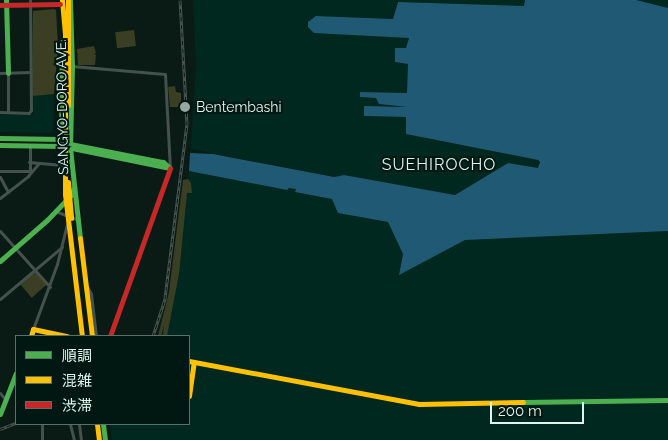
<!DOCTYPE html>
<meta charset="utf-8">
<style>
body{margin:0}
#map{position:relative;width:668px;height:440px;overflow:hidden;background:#0a1b16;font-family:Raleway,"Noto Sans JP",sans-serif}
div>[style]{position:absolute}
.built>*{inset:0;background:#01281f}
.green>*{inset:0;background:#3a3f23;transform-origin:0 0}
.water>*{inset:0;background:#1f5973}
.street>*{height:3px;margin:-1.5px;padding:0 1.5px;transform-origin:1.5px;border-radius:1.5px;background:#44514c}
.fast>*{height:5px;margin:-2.5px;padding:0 2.5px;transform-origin:2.5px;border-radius:2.5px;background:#4caf50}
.slow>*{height:5px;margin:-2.5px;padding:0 2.5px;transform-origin:2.5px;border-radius:2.5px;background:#ffc107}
.jam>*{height:5px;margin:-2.5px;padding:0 2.5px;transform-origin:2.5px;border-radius:2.5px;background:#c62828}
.rail>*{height:3px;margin-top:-1.5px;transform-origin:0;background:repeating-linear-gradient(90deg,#001811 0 4px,#4b5652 0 8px);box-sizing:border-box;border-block:1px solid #4b5652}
.dots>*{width:14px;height:14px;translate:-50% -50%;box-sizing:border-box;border:2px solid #001811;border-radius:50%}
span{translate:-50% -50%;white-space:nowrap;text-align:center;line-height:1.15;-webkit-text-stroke:4px #001811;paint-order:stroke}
.street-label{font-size:14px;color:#e2f3ed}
.poi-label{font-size:14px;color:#e2f3ed}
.left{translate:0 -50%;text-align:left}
.quarter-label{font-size:16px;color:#e2f3ed;letter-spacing:1px}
.legend{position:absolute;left:15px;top:335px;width:175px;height:90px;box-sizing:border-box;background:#001811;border:1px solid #5a7069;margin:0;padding:6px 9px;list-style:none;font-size:15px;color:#e2f3ed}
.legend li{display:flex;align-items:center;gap:10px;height:25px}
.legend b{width:25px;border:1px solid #5a7069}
.scale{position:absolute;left:490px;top:402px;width:94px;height:22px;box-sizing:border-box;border:2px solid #e2f3ed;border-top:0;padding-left:6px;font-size:15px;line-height:18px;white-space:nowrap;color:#e2f3ed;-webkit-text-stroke:4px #001811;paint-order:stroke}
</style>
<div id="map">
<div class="built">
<i style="clip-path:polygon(193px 0,525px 0,525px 6px,398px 2px,393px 19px,316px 16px,393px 37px,409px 38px,406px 48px,395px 49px,395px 62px,408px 64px,407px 93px,361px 92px,360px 97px,377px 98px,379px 104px,407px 107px,364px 106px,364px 116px,406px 117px,406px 134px,538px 160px,539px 167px,536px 168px,508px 163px,455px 195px,344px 175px,334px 177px,191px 149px,196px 63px)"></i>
<i style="clip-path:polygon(636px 0,668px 0,668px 8px,636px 2px)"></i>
<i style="clip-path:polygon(54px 94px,53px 131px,50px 133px,0 132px,0 114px,33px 115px,33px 96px)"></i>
<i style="clip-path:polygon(189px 171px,296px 189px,296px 192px,333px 199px,339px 213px,388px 222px,403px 254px,399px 274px,464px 239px,668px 230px,668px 440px,112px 440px,110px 424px,189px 424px,189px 336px,158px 336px,170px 296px)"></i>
</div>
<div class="green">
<i style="clip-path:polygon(54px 9px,56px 10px,58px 46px,54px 94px,34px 96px,32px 95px,33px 11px)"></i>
<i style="left:134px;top:30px;width:16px;height:19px;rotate:83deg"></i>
<i style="clip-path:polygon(94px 46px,96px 53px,94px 54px,96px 55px,95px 65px,78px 65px,77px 49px)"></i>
<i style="clip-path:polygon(175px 86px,176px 92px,181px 93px,181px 107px,170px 107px,168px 87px)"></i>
<i style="clip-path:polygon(188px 179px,191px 183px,192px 193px,187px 193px,179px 274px,167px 336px,163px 336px,164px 325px,161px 336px,158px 336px,169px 292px,183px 180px)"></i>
<i style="left:35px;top:271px;width:18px;height:20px;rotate:49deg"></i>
</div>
<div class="water">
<i style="clip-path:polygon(525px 0,636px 0,668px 8px,668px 231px,465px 240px,399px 275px,403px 254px,388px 222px,338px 213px,332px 199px,295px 192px,296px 189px,289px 188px,287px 190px,189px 171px,190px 153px,213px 154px,334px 177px,344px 175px,455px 195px,508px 163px,538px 168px,540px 162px,538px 160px,406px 134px,406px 117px,364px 116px,364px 106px,407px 107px,379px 104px,376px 98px,360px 97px,360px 92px,407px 93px,408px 64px,395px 62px,395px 48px,406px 48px,409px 38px,314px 33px,308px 27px,308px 22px,316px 16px,393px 19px,398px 2px,524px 6px)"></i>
</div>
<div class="street">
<i style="left:72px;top:66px;width:93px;rotate:4.9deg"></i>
<i style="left:165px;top:74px;width:94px;rotate:87deg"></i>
<i style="left:0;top:73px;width:31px;rotate:-2deg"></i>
<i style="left:8px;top:73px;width:39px;rotate:90deg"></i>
<i style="left:0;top:112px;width:29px;rotate:2deg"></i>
<i style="left:29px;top:113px;width:4px;rotate:-56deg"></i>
<i style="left:31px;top:110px;width:110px;rotate:-90.5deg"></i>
<i style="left:29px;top:162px;width:36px;rotate:5deg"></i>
<i style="left:0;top:171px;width:29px"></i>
<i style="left:30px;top:172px;width:27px;rotate:-90deg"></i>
<i style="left:0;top:177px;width:17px;rotate:62deg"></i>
<i style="left:0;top:198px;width:36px;rotate:-38deg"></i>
<i style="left:28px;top:176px;width:17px;rotate:-50deg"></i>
<i style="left:55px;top:211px;width:25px;rotate:21deg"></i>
<i style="left:0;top:231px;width:75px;rotate:48.2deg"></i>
<i style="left:88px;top:288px;width:7px;rotate:63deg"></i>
<i style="left:91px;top:294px;width:42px;rotate:83.2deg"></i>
<i style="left:0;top:299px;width:81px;rotate:-40deg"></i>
<i style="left:33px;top:329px;width:69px;rotate:-69.7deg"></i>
<i style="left:57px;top:264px;width:41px;rotate:-76deg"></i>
<i style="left:0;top:393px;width:8px;rotate:50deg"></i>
<i style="left:42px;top:424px;width:16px;rotate:90deg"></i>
<i style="left:70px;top:424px;width:16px;rotate:76deg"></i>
<i style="left:79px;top:424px;width:16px;rotate:83deg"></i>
</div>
<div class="fast">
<i style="left:6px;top:0;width:73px;rotate:88.4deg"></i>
<i style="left:70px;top:0;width:66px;rotate:88.3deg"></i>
<i style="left:72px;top:66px;width:82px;rotate:91.4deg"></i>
<i style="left:70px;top:148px;width:91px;rotate:83.7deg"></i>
<i style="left:62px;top:42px;width:97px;rotate:90.6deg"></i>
<i style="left:61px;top:139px;width:17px;rotate:83deg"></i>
<i style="left:0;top:138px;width:61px;rotate:0.9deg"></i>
<i style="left:61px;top:139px;width:10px;rotate:29deg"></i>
<i style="left:70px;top:144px;width:95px;rotate:11deg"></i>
<i style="left:163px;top:162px;width:9px;rotate:41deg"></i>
<i style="left:0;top:145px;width:62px;rotate:0.9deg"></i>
<i style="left:62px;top:146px;width:109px;rotate:11.6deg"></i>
<i style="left:0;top:261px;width:62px;rotate:-41.1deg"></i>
<i style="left:47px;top:220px;width:35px;rotate:-46deg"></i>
<i style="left:71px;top:195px;width:8px;rotate:-67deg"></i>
<i style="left:523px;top:402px;width:145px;rotate:-0.8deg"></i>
<i style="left:0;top:414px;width:44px;rotate:-68.7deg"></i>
<i style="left:103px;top:424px;width:16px;rotate:83deg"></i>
</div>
<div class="slow">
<i style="left:62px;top:0;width:33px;rotate:85deg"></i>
<i style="left:65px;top:33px;width:161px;rotate:90deg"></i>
<i style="left:65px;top:194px;width:143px;rotate:83.2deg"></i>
<i style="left:68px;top:0;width:105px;rotate:90deg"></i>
<i style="left:68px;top:182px;width:36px;rotate:85deg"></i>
<i style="left:80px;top:238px;width:99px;rotate:83deg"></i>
<i style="left:31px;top:336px;width:7px;rotate:-74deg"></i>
<i style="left:33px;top:329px;width:35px;rotate:12deg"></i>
<i style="left:189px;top:361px;width:234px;rotate:10.6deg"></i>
<i style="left:419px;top:404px;width:104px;rotate:-1.1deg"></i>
<i style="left:189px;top:396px;width:34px;rotate:-82deg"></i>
<i style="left:97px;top:424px;width:16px;rotate:83deg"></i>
</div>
<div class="jam">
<i style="left:0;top:5px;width:60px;rotate:-1deg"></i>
<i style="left:110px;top:336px;width:178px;rotate:-70.3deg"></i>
</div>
<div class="rail">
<i style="left:153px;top:336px;width:40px;rotate:-72deg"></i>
<i style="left:165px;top:298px;width:175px;rotate:-82.8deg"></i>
<i style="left:187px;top:124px;width:124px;rotate:-93.2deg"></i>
<i style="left:0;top:429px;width:17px;rotate:-21deg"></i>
</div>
<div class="dots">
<i style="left:185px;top:107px;background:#96a7a2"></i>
</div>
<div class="street-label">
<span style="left:62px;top:107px;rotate:-91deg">SANGYO-DORO AVE.</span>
</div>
<div class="poi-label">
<span class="left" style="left:196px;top:107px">Bentembashi</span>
</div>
<div class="quarter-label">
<span style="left:439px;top:165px">SUEHIROCHO</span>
</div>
<ul class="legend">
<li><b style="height:6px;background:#4caf50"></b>順調</li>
<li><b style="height:6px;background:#ffc107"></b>混雑</li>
<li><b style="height:6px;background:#c62828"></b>渋滞</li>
</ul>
<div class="scale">200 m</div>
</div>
